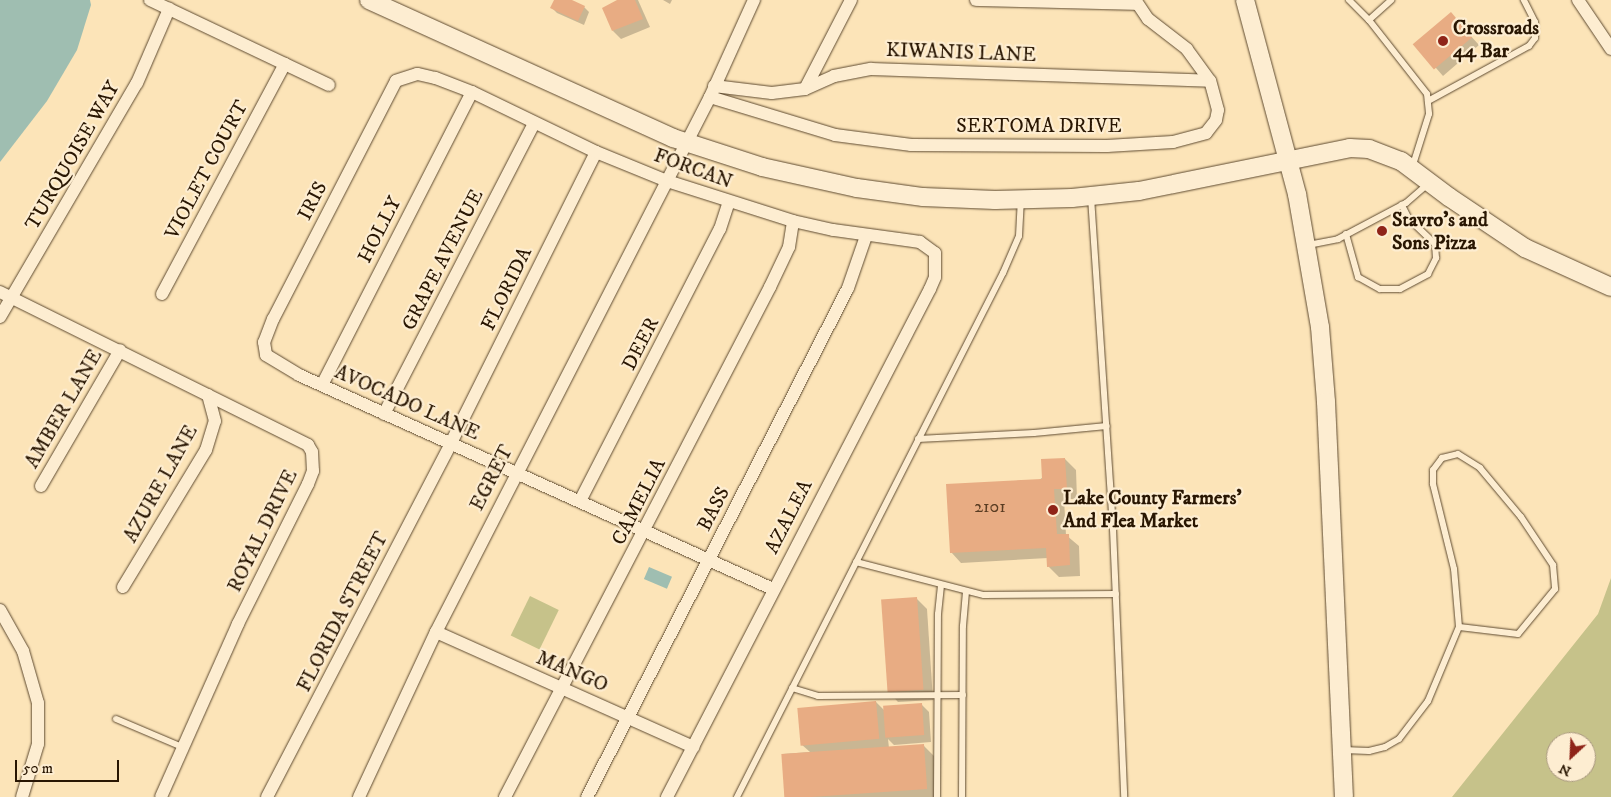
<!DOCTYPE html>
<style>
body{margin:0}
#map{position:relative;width:1611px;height:797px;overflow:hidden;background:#fce4b8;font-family:"IM FELL DW Pica",serif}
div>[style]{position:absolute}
.green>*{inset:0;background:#c6c28a;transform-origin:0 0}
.water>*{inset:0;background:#9fbeb1;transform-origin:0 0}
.shadow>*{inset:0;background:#0003}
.building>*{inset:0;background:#e8ac83;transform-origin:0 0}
.roads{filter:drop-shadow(0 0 1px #5e4a30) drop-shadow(0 0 1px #5e4a30)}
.service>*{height:6px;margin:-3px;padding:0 3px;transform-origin:3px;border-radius:3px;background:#fdedd1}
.minor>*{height:12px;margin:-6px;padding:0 6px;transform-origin:6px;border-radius:6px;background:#fdedd1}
.secondary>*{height:18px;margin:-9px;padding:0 9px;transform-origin:9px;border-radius:9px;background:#fdedd1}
.dots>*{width:14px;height:14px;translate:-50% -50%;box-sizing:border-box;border:2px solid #fdedd1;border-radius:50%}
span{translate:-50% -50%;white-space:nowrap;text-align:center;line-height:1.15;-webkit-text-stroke:4.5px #fdedd1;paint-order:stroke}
.number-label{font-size:18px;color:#593c22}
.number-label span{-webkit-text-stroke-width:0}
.poi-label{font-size:20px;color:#291602;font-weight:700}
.left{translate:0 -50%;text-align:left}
.street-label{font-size:20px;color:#291602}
.north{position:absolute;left:1546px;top:732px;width:50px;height:50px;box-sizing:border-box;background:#fdedd1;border:1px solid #a8977e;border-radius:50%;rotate:205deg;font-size:14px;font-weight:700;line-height:20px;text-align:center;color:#291602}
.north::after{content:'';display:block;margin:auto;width:18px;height:22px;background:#8f2418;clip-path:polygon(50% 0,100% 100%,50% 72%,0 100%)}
.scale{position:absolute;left:15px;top:760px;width:104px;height:22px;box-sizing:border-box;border:2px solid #291602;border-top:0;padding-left:6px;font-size:15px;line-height:18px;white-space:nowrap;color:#291602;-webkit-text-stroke:4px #fdedd1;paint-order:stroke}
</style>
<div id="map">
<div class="green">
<i style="clip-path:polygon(evenodd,1611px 578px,1611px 797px,1452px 797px,1598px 614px,1611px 578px,1556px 742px,1586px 742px,1586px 772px,1556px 772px,1556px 742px)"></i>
<i style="left:530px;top:596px;width:32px;height:44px;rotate:26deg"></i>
</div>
<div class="water">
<i style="clip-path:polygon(0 0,90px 0,91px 5px,77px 50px,47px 101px,0 162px)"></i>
<i style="left:649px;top:567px;width:25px;height:13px;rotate:23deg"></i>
</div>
<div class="shadow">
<i style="clip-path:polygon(555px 0,569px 0,584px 7px,589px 12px,584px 25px,557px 13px,552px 8px)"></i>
<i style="clip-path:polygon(619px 0,638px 0,650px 27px,621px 39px,613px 31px)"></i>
<i style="clip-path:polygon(663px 0,672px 0,670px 4px)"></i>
<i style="clip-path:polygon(1458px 22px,1479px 45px,1443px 76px,1415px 44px)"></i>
<i style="clip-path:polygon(1065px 459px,1076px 470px,1077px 499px,1064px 499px,1066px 535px,1079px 546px,1080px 576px,1059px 577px,1048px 566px,1048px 558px,961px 563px,951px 552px)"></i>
<i style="clip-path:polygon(917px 599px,927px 609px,933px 700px,898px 702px,888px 691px)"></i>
<i style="clip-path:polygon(876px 702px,885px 711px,921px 704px,929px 712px,931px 742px,894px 745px,888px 739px,889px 748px,924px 746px,934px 756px,937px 797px,785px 797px,783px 754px,810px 752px,801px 744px)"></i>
</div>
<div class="building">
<i style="clip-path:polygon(554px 0,572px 0,585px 6px,578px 21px,550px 8px)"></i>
<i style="clip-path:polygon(617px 0,635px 0,643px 19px,612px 31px,602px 8px)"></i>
<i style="left:1451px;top:12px;width:33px;height:50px;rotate:50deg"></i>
<i style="clip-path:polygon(1065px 458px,1067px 489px,1054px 489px,1057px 534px,1069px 534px,1070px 565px,1047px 567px,1046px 548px,950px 553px,946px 484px,1042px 479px,1041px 459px)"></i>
<i style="left:917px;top:597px;width:93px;height:36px;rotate:86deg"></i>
<i style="left:876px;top:701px;width:38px;height:79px;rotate:85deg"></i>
<i style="left:922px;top:703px;width:32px;height:39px;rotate:86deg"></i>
<i style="left:924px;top:744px;width:45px;height:143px;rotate:86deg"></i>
</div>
<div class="roads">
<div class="service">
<i style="left:1349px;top:0;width:28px;rotate:45deg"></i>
<i style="left:1369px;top:20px;width:94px;rotate:51.9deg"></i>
<i style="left:1427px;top:94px;width:20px;rotate:84deg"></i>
<i style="left:1429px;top:114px;width:57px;rotate:107.5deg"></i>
<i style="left:1369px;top:20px;width:30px;rotate:-42deg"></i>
<i style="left:1428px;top:101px;width:115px;rotate:-28.6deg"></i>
<i style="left:1529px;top:46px;width:10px;rotate:-53deg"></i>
<i style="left:1535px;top:38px;width:16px;rotate:-90deg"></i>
<i style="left:1535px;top:22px;width:25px;rotate:-117deg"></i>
<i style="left:1091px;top:197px;width:333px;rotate:86.2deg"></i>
<i style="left:1113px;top:529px;width:268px;rotate:87.6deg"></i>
<i style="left:1346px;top:234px;width:45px;rotate:74.4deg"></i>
<i style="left:1358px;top:277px;width:25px;rotate:29deg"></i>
<i style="left:1380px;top:289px;width:20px"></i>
<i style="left:1400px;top:289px;width:32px;rotate:-28deg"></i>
<i style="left:1428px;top:274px;width:18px;rotate:-63deg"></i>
<i style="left:1436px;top:258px;width:14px;rotate:-94deg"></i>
<i style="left:1435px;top:244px;width:36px;rotate:-136deg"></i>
<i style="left:1409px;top:219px;width:16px;rotate:-117deg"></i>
<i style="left:1308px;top:245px;width:31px;rotate:-11deg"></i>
<i style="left:1338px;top:239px;width:77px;rotate:-27.9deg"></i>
<i style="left:1406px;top:203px;width:29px;rotate:-41deg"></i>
<i style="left:918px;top:439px;width:116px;rotate:-3deg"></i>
<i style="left:1034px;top:433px;width:73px;rotate:-5.5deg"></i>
<i style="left:856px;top:562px;width:132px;rotate:14.5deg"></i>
<i style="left:984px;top:595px;width:132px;rotate:-0.4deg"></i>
<i style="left:792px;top:688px;width:27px;rotate:17deg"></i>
<i style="left:818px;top:696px;width:145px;rotate:-0.4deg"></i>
<i style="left:116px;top:719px;width:72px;rotate:23deg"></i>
<i style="left:1343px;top:750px;width:26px;rotate:2deg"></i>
<i style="left:1369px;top:751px;width:16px;rotate:-14deg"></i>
<i style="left:1385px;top:747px;width:16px;rotate:-30deg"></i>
<i style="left:1399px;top:739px;width:48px;rotate:-52.7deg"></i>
<i style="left:1428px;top:701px;width:80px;rotate:-67.3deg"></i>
<i style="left:1459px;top:627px;width:58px;rotate:-94.9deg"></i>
<i style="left:1454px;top:569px;width:88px;rotate:-103.9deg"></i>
<i style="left:1433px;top:484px;width:14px;rotate:-90deg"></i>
<i style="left:1433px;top:470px;width:15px;rotate:-53deg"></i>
<i style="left:1442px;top:458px;width:16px;rotate:-14deg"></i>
<i style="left:1458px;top:454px;width:26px;rotate:32deg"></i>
<i style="left:1480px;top:468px;width:64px;rotate:50.1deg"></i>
<i style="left:1521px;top:517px;width:58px;rotate:56.3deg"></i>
<i style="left:1553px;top:565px;width:24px;rotate:85deg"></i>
<i style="left:1555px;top:589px;width:58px;rotate:129.4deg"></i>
<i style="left:1518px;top:634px;width:59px;rotate:-173.2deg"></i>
<i style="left:737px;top:797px;width:588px;rotate:-63.09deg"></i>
<i style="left:1003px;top:273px;width:40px;rotate:-66.6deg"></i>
<i style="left:1019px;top:236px;width:35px;rotate:-87deg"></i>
<i style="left:937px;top:797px;width:183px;rotate:-89.7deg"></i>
<i style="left:938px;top:614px;width:29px;rotate:-84deg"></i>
<i style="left:962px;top:797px;width:171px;rotate:-89.7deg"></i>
<i style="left:963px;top:626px;width:35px;rotate:-85deg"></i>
</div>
<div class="minor">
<i style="left:150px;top:0;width:198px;rotate:25.4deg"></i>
<i style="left:976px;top:0;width:160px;rotate:1.4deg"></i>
<i style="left:1578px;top:0;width:59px;rotate:56deg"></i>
<i style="left:714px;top:86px;width:58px;rotate:6.9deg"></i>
<i style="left:772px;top:93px;width:33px;rotate:-7deg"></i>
<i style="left:805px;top:89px;width:32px;rotate:-24deg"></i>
<i style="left:834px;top:76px;width:38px;rotate:-11deg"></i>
<i style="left:871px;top:69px;width:339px;rotate:2deg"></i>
<i style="left:805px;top:89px;width:100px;rotate:-62.7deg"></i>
<i style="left:710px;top:97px;width:131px;rotate:16.9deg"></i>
<i style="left:835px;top:135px;width:77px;rotate:7.5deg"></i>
<i style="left:911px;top:145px;width:196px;rotate:0.3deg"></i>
<i style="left:1107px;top:146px;width:66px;rotate:-3.5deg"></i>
<i style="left:1173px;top:142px;width:34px;rotate:-15deg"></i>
<i style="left:1206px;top:133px;width:16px;rotate:-52deg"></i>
<i style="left:1216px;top:120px;width:10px;rotate:-79deg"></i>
<i style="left:1218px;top:110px;width:30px;rotate:-105deg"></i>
<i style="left:1210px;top:81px;width:39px;rotate:-126deg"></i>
<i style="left:1187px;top:49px;width:49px;rotate:-142.4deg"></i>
<i style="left:1148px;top:19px;width:23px;rotate:-124deg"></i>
<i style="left:0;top:292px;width:344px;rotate:26.4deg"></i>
<i style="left:308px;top:445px;width:8px;rotate:60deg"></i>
<i style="left:312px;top:452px;width:19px;rotate:87deg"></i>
<i style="left:313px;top:471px;width:14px;rotate:111deg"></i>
<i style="left:308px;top:484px;width:157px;rotate:116.6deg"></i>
<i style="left:238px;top:624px;width:189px;rotate:114deg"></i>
<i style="left:162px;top:294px;width:261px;rotate:-61.9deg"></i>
<i style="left:0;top:317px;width:271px;rotate:-59.7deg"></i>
<i style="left:137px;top:83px;width:81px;rotate:-66.6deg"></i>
<i style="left:322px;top:385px;width:329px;rotate:-62.9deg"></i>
<i style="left:384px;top:414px;width:327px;rotate:-62.7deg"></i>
<i style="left:41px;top:486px;width:157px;rotate:-59.8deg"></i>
<i style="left:580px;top:501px;width:306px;rotate:-62.8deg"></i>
<i style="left:720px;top:229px;width:28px;rotate:-72deg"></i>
<i style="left:123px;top:587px;width:160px;rotate:-58.8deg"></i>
<i style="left:206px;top:450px;width:30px;rotate:-73deg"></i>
<i style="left:215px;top:421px;width:27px;rotate:-105deg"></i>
<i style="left:0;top:610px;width:47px;rotate:60.7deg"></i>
<i style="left:23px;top:651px;width:54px;rotate:73.9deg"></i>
<i style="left:38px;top:703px;width:41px;rotate:90deg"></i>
<i style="left:38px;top:744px;width:55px;rotate:106.8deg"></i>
<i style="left:436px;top:632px;width:282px;rotate:24.1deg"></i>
<i style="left:267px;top:797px;width:399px;rotate:-62.5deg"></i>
<i style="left:451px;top:443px;width:325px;rotate:-63.5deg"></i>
<i style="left:359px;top:797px;width:182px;rotate:-65deg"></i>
<i style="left:436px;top:632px;width:601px;rotate:-62.88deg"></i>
<i style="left:710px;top:97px;width:107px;rotate:-65.6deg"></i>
<i style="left:505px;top:797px;width:575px;rotate:-62.54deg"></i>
<i style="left:770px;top:287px;width:44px;rotate:-64.6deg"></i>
<i style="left:789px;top:247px;width:26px;rotate:-81deg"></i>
<i style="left:587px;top:797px;width:572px;rotate:-62.85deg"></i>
<i style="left:848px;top:288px;width:55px;rotate:-70.9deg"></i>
<i style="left:667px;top:797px;width:572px;rotate:-62.63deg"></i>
<i style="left:930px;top:289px;width:13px;rotate:-67deg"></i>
<i style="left:935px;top:277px;width:24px;rotate:-90deg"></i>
<i style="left:935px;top:253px;width:19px;rotate:-144deg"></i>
<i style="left:920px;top:242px;width:88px;rotate:-172.1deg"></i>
<i style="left:833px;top:230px;width:41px;rotate:-167.3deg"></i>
<i style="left:793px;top:221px;width:132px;rotate:-162.4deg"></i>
<i style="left:667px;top:181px;width:77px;rotate:-157.8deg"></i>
<i style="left:596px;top:152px;width:138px;rotate:-154.2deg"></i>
<i style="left:472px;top:92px;width:40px;rotate:-159deg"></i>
<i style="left:435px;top:78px;width:18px;rotate:-167deg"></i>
<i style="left:417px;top:74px;width:22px;rotate:162deg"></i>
<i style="left:396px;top:81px;width:268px;rotate:117.3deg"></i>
<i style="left:273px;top:319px;width:25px;rotate:111deg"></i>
<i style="left:264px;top:342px;width:13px;rotate:81deg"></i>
<i style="left:266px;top:355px;width:39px;rotate:31deg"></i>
<i style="left:299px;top:375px;width:520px;rotate:24.3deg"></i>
</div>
<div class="secondary">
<i style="left:369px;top:0;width:334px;rotate:24.4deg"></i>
<i style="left:673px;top:138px;width:94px;rotate:18deg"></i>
<i style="left:762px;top:167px;width:97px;rotate:12.5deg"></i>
<i style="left:857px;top:188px;width:67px;rotate:7.8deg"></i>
<i style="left:923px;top:197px;width:72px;rotate:2.4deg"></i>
<i style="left:995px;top:200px;width:77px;rotate:-1.5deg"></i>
<i style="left:1072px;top:198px;width:67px;rotate:-6deg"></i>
<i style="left:1139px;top:191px;width:215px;rotate:-11.5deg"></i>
<i style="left:1350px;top:148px;width:19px;rotate:3deg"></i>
<i style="left:1369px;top:149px;width:34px;rotate:21deg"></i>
<i style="left:1401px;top:161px;width:60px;rotate:36.9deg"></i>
<i style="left:1449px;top:197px;width:92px;rotate:33.9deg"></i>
<i style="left:1525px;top:248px;width:94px;rotate:24.4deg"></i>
<i style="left:1245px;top:0;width:201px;rotate:75deg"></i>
<i style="left:1297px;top:194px;width:135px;rotate:80.2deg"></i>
<i style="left:1320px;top:327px;width:75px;rotate:85.4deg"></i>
<i style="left:1326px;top:402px;width:395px;rotate:87.4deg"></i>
</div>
</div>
<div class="dots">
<i style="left:1443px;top:41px;background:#8f2418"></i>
<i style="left:1382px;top:231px;background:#8f2418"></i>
<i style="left:1053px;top:510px;background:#8f2418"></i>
</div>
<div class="number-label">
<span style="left:990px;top:507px">2101</span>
</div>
<div class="poi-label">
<span class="left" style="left:1453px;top:40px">Crossroads<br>44 Bar</span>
<span class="left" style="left:1392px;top:232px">Stavro's and<br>Sons Pizza</span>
<span class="left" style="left:1063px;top:510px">Lake County Farmers'<br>And Flea Market</span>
</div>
<div class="street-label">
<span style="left:961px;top:53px;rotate:2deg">KIWANIS LANE</span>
<span style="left:1039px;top:126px">SERTOMA DRIVE</span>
<span style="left:73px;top:156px;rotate:-60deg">TURQUOISE WAY</span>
<span style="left:693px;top:169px;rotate:20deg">FORCAN</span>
<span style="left:207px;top:170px;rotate:-62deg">VIOLET COURT</span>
<span style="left:313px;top:201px;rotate:-63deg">IRIS</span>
<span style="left:380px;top:230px;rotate:-63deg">HOLLY</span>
<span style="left:443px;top:260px;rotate:-63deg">GRAPE AVENUE</span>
<span style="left:507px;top:289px;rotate:-64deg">FLORIDA</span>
<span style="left:641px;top:344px;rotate:-63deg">DEER</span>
<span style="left:407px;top:403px;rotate:24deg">AVOCADO LANE</span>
<span style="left:64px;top:409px;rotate:-60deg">AMBER LANE</span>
<span style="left:492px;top:478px;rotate:-63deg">EGRET</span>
<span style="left:161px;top:484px;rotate:-61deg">AZURE LANE</span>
<span style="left:639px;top:502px;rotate:-63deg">CAMELIA</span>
<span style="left:714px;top:509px;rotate:-63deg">BASS</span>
<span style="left:789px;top:517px;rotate:-63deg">AZALEA</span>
<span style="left:263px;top:531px;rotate:-64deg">ROYAL DRIVE</span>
<span style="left:343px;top:612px;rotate:-63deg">FLORIDA STREET</span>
<span style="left:572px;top:672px;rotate:23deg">MANGO</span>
</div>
<div class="north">N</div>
<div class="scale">50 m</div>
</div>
